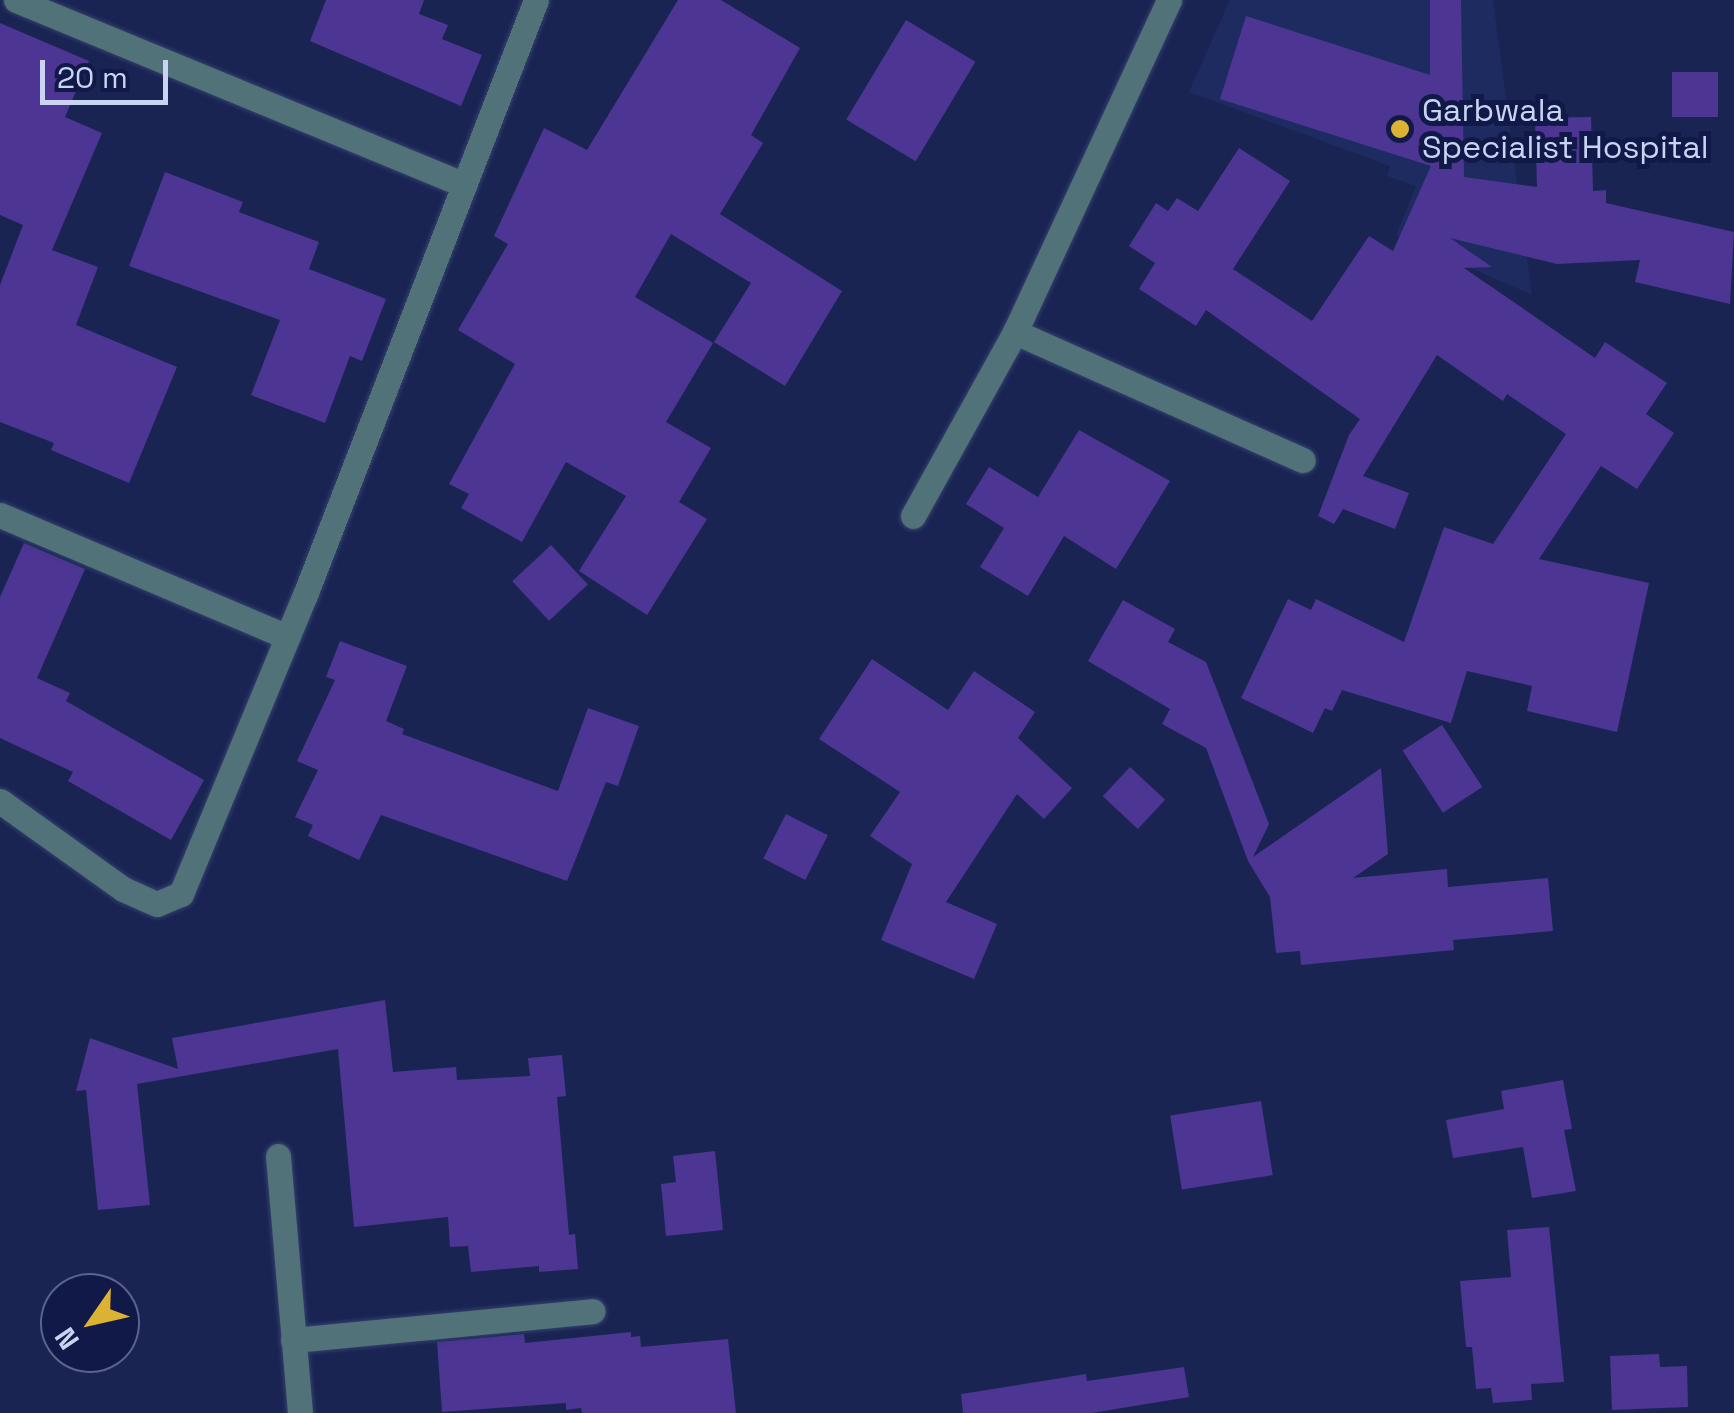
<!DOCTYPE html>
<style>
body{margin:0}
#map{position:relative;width:1734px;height:1413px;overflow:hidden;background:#192453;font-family:"Space Grotesk",sans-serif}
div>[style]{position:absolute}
.built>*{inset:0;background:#1e2b61}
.building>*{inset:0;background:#4c3593;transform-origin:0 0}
.roads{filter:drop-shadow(0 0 2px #35406c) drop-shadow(0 0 2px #35406c)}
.minor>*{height:25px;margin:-12.5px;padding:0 12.5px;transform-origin:12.5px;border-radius:12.5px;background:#507278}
.dots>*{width:28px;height:28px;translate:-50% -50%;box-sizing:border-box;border:5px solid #101948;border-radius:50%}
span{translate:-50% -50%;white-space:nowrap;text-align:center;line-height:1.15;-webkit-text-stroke:10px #101948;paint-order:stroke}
.poi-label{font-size:32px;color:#c9d4f2}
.left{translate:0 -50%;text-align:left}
.north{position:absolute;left:40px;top:1273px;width:100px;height:100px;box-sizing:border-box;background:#101948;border:2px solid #5a648c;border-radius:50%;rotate:236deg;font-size:28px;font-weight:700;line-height:40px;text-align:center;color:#c9d4f2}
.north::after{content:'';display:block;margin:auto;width:35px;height:45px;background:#dbb233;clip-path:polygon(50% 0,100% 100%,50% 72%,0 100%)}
.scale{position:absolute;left:40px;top:60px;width:128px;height:45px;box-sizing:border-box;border:5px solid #c9d4f2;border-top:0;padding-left:12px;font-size:30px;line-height:35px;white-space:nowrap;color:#c9d4f2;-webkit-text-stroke:8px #101948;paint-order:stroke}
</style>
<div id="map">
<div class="built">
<i style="clip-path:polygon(1230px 0,1493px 0,1532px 295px,1396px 235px,1416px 186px,1387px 176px,1390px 166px,1189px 92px)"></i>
</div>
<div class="building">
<i style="clip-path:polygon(326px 0,424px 0,419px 14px,448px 25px,442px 39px,482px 55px,461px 106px,310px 41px)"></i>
<i style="clip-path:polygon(678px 0,721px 0,800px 48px,751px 135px,763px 143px,720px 214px,842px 291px,785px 386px,714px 342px,751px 283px,671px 234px,635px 297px,713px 343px,666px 422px,711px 448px,679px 502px,707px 519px,647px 615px,579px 571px,626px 496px,566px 462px,522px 542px,461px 508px,469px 494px,449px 484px,515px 364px,458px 330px,508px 244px,494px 236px,544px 128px,587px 150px)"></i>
<i style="clip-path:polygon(1430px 0,1461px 0,1464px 177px,1537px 187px,1535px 118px,1591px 117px,1593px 191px,1606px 190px,1606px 203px,1734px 232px,1730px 304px,1635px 282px,1640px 260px,1557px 264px,1450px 238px,1492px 267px,1464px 268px,1595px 358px,1605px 342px,1667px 383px,1646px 414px,1674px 433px,1637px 489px,1601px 466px,1539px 559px,1649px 583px,1617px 732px,1527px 711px,1532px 686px,1467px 671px,1451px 723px,1342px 690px,1332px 711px,1325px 708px,1313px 733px,1241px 698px,1288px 599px,1311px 610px,1316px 599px,1404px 642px,1444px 527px,1493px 544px,1566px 434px,1507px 394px,1503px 401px,1437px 355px,1363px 476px,1409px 493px,1395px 529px,1343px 509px,1334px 524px,1318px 516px,1349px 435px,1360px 419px,1206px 310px,1196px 326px,1139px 289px,1155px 263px,1129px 246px,1156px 203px,1168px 211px,1177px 198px,1198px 211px,1239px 148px,1290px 181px,1233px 269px,1312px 321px,1369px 236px,1393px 251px,1431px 166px,1220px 99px,1246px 16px,1430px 75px)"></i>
<i style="left:906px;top:20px;width:81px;height:116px;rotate:31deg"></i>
<i style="clip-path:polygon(0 23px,89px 61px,65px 117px,102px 133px,52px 250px,98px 267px,76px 325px,177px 367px,129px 483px,51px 450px,54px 443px,0 422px,0 285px,23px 225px,0 215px)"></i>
<i style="left:1672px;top:72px;width:46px;height:45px"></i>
<i style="clip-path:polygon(165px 172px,243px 202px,239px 212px,319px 242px,309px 269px,386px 299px,362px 361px,350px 356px,325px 423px,251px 395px,280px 320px,129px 266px)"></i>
<i style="clip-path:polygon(1079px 430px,1170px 481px,1116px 569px,1064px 536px,1028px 596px,980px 567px,1004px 528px,966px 504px,989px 467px,1038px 497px)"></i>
<i style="clip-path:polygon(24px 543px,85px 569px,37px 678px,70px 693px,66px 701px,204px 780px,171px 840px,68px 781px,73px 772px,0 738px,0 597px)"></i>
<i style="left:551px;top:545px;width:54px;height:53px;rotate:47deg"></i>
<i style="clip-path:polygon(1123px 600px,1175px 629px,1168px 642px,1206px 662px,1269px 824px,1253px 857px,1381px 768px,1388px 854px,1353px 878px,1447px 869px,1448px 887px,1548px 878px,1553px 931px,1453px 940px,1454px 950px,1301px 965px,1300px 951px,1276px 953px,1270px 897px,1248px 861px,1206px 748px,1162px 724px,1170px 709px,1088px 661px)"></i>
<i style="clip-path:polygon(340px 641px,407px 666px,386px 721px,404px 729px,402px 734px,558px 791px,588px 708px,639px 726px,618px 786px,606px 782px,567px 881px,381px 815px,359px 860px,308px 836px,313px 825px,295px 817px,318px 770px,297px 761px,335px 680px,326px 677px)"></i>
<i style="clip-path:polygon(872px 659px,948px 710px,974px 671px,1035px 712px,1018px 738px,1072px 788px,1044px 819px,1017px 794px,946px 902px,997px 924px,974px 979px,881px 940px,912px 864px,870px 836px,900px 792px,819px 739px)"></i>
<i style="left:1442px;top:725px;width:74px;height:47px;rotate:57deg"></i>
<i style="left:1130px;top:767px;width:48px;height:40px;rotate:43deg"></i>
<i style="left:786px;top:814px;width:47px;height:50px;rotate:27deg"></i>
<i style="clip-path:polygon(385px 1000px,393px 1072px,456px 1067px,457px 1080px,530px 1076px,528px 1058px,562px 1055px,566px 1096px,557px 1097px,569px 1235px,575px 1234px,578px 1269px,539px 1272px,539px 1266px,471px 1272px,468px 1246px,450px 1247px,448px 1217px,354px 1227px,338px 1049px,137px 1084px,150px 1205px,98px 1210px,86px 1090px,76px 1091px,90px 1038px,178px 1069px,172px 1038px)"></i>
<i style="clip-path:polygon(1563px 1080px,1572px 1129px,1564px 1130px,1576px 1191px,1532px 1198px,1523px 1147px,1453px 1158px,1446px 1120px,1504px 1109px,1501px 1091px)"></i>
<i style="left:1261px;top:1101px;width:75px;height:92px;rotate:81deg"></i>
<i style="clip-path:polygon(715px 1151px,723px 1230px,666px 1236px,661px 1184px,676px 1182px,673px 1156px)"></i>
<i style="clip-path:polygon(1549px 1227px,1564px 1382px,1531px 1384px,1532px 1400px,1493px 1403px,1491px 1388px,1476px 1389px,1472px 1347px,1466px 1347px,1460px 1281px,1511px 1277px,1507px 1230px)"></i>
<i style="clip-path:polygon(631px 1332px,631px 1337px,640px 1336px,641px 1347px,728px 1339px,736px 1413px,582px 1413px,581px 1408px,566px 1410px,566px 1403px,442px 1412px,437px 1342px,524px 1334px,525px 1343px)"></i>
<i style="clip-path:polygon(1659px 1354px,1660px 1367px,1687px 1366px,1688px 1407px,1612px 1410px,1610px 1356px)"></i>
<i style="clip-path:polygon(1184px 1367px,1189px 1397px,1092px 1413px,963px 1413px,961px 1394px,1086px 1374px,1087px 1381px)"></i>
</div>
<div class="roads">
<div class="minor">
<i style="left:16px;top:0;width:485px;rotate:22.4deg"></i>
<i style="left:1015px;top:332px;width:315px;rotate:24deg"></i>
<i style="left:0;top:515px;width:312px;rotate:23deg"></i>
<i style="left:913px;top:516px;width:210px;rotate:-61deg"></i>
<i style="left:1015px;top:332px;width:366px;rotate:-65.1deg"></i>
<i style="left:0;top:801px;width:151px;rotate:35.6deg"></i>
<i style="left:123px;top:889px;width:37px;rotate:24deg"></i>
<i style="left:157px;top:904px;width:26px;rotate:-23deg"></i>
<i style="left:181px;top:894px;width:324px;rotate:-67.5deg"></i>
<i style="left:305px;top:595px;width:638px;rotate:-68.78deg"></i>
<i style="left:278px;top:1156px;width:258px;rotate:85.1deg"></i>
<i style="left:293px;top:1340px;width:301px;rotate:-5.5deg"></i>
</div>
</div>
<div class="dots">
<i style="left:1400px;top:129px;background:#dbb233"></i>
</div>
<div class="poi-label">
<span class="left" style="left:1422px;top:129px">Garbwala<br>Specialist Hospital</span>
</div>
<div class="north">N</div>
<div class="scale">20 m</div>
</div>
